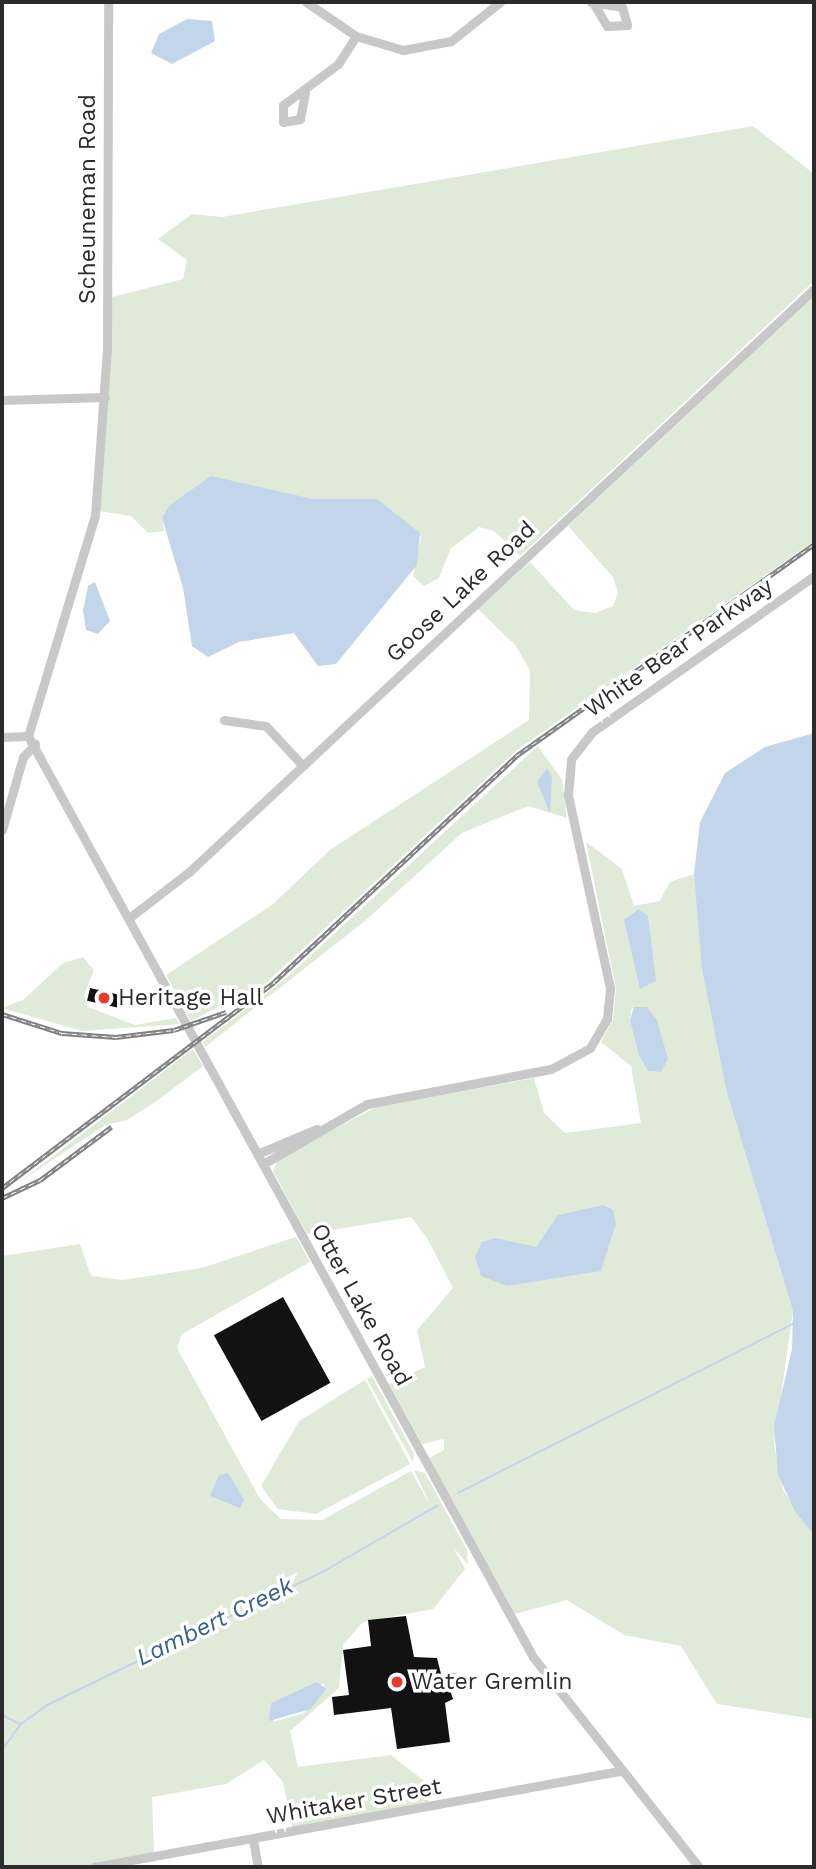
<!DOCTYPE html>
<style>
body{margin:0}
#map{position:relative;width:816px;height:1869px;overflow:hidden;background:#fff;font-family:"Work Sans",sans-serif}
div>[style]{position:absolute}
.green>*{inset:0;background:#dfead8}
.water>*{inset:0;background:#c3d5eb}
.stream>*{height:2px;margin:-1px;padding:0 1px;transform-origin:1px;border-radius:1px;background:#c3d5eb}
.building>*{inset:0;background:#121212;transform-origin:0 0}
.minor>*{height:9px;margin:-4.5px;padding:0 4.5px;transform-origin:4.5px;border-radius:4.5px;background:#c8c8c8}
.rail>*{height:4.5px;margin-top:-2.25px;transform-origin:0;background:repeating-linear-gradient(90deg,#fff 0 5px,#808080 0 10px);box-sizing:border-box;border-block:2px solid #808080}
.dots>*{width:19px;height:19px;translate:-50% -50%;box-sizing:border-box;border:4px solid #fff;border-radius:50%}
span{translate:-50% -50%;white-space:nowrap;text-align:center;line-height:1.15;-webkit-text-stroke:7px #fff;paint-order:stroke}
.street-label{font-size:23px;color:#2b2b2b}
.poi-label{font-size:23px;color:#2b2b2b}
.left{translate:0 -50%;text-align:left}
.water-label{font-size:24px;color:#3a5f8d;font-style:italic}
.frame{position:absolute;inset:0;border:4px solid #2b2b2b;pointer-events:none}
</style>
<div id="map">
<div class="green">
<i style="clip-path:polygon(753px 126px,814px 174px,814px 281px,520px 556px,494px 531px,479px 527px,451px 548px,439px 578px,424px 586px,413px 576px,421px 536px,162px 518px,164px 531px,148px 533px,131px 516px,98px 511px,112px 297px,183px 279px,187px 260px,158px 239px,192px 214px,222px 217px)"></i>
<i style="clip-path:polygon(814px 296px,814px 541px,517px 750px,266px 983px,191px 1021px,166px 975px,272px 905px,330px 850px,529px 720px,530px 670px,516px 646px,478px 609px,530px 562px,574px 610px,595px 613px,613px 606px,618px 593px,613px 577px,568px 526px)"></i>
<i style="clip-path:polygon(538px 746px,562px 780px,567px 818px,528px 806px,462px 833px,366px 920px,205px 1047px,203px 1042px,285px 979px)"></i>
<i style="clip-path:polygon(evenodd,586px 842px,622px 869px,634px 906px,660px 901px,670px 882px,694px 874px,727px 1093px,793px 1311px,774px 1444px,783px 1490px,814px 1534px,814px 1719px,717px 1704px,681px 1646px,624px 1635px,567px 1600px,515px 1614px,429px 1458px,444px 1450px,444px 1439px,422px 1444px,389px 1384px,425px 1367px,417px 1330px,453px 1288px,427px 1238px,411px 1217px,307px 1234px,273px 1171px,278px 1159px,376px 1107px,534px 1078px,544px 1113px,565px 1133px,641px 1123px,631px 1066px,601px 1042px,613px 1019px,616px 989px,586px 842px,647px 1007px,668px 1059px,656px 1073px,630px 1020px,632px 1008px,647px 1007px)"></i>
<i style="clip-path:polygon(83px 957px,94px 970px,84px 995px,88px 1007px,135px 1025px,176px 1018px,180px 1024px,82px 1031px,2px 1008px,23px 1000px,63px 963px)"></i>
<i style="clip-path:polygon(193px 1049px,203px 1066px,158px 1100px,127px 1120px,105px 1125px,18px 1183px)"></i>
<i style="clip-path:polygon(evenodd,296px 1237px,310px 1262px,182px 1334px,177px 1348px,260px 1499px,281px 1519px,322px 1520px,411px 1471px,431px 1506px,414px 1470px,425px 1473px,467px 1550px,468px 1565px,453px 1547px,465px 1569px,433px 1609px,363px 1622px,343px 1645px,339px 1688px,290px 1731px,298px 1767px,391px 1755px,428px 1784px,429px 1806px,293px 1829px,283px 1782px,264px 1760px,226px 1784px,152px 1797px,154px 1854px,76px 1867px,2px 1867px,2px 1256px,80px 1244px,91px 1276px,123px 1280px,202px 1268px,296px 1237px,325px 1683px,304px 1713px,274px 1722px,271px 1703px,325px 1683px)"></i>
<i style="clip-path:polygon(372px 1376px,414px 1454px,413px 1462px,367px 1379px)"></i>
<i style="clip-path:polygon(365px 1380px,410px 1464px,316px 1514px,278px 1509px,261px 1486px,299px 1421px)"></i>
</div>
<div class="water">
<i style="clip-path:polygon(187px 19px,212px 21px,215px 41px,172px 64px,151px 53px,159px 34px)"></i>
<i style="clip-path:polygon(211px 476px,313px 499px,377px 499px,420px 533px,417px 565px,336px 664px,318px 666px,294px 633px,239px 642px,208px 657px,192px 646px,183px 588px,162px 518px,170px 505px)"></i>
<i style="clip-path:polygon(95px 582px,110px 621px,98px 634px,86px 630px,83px 610px,88px 586px)"></i>
<i style="clip-path:polygon(814px 733px,814px 1534px,796px 1513px,778px 1475px,774px 1426px,792px 1349px,793px 1311px,727px 1093px,702px 969px,694px 874px,700px 822px,725px 773px,765px 747px)"></i>
<i style="clip-path:polygon(547px 768px,552px 777px,550px 813px,537px 782px)"></i>
<i style="clip-path:polygon(639px 909px,648px 916px,656px 981px,640px 989px,624px 920px)"></i>
<i style="clip-path:polygon(634px 1007px,647px 1007px,657px 1020px,668px 1059px,661px 1072px,648px 1071px,639px 1055px,630px 1020px)"></i>
<i style="clip-path:polygon(603px 1205px,613px 1210px,616px 1223px,601px 1271px,507px 1286px,481px 1276px,475px 1257px,482px 1242px,496px 1238px,536px 1247px,558px 1215px)"></i>
<i style="clip-path:polygon(228px 1473px,244px 1500px,240px 1508px,210px 1496px,219px 1475px)"></i>
<i style="clip-path:polygon(317px 1682px,326px 1689px,311px 1709px,269px 1721px,271px 1703px)"></i>
</div>
<div class="stream">
<i style="left:458px;top:1493px;width:377px;rotate:-26.8deg"></i>
<i style="left:2px;top:1715px;width:20px;rotate:27deg"></i>
<i style="left:2px;top:1750px;width:32px;rotate:-54deg"></i>
<i style="left:21px;top:1724px;width:32px;rotate:-36deg"></i>
<i style="left:47px;top:1705px;width:310px;rotate:-25.8deg"></i>
<i style="left:326px;top:1570px;width:129px;rotate:-30.1deg"></i>
</div>
<div class="building">
<i style="left:90px;top:988px;width:32px;height:13px;rotate:13deg"></i>
<i style="left:283px;top:1297px;width:98px;height:79px;rotate:61deg"></i>
<i style="clip-path:polygon(406px 1616px,414px 1657px,437px 1658px,441px 1674px,457px 1673px,446px 1678px,453px 1699px,445px 1703px,450px 1742px,397px 1749px,391px 1708px,334px 1715px,332px 1697px,349px 1695px,343px 1650px,371px 1646px,368px 1620px)"></i>
</div>
<div class="minor">
<i style="left:306px;top:2px;width:60px;rotate:34.2deg"></i>
<i style="left:356px;top:36px;width:49px;rotate:16.6deg"></i>
<i style="left:403px;top:50px;width:49px;rotate:-10.6deg"></i>
<i style="left:451px;top:41px;width:63px;rotate:-38.5deg"></i>
<i style="left:591px;top:2px;width:31px;rotate:9deg"></i>
<i style="left:622px;top:7px;width:19px;rotate:74deg"></i>
<i style="left:627px;top:25px;width:20px;rotate:177deg"></i>
<i style="left:607px;top:26px;width:27px;rotate:-121deg"></i>
<i style="left:305px;top:93px;width:26px;rotate:101deg"></i>
<i style="left:300px;top:119px;width:17px;rotate:170deg"></i>
<i style="left:283px;top:122px;width:17px;rotate:-90deg"></i>
<i style="left:283px;top:105px;width:69px;rotate:-36.7deg"></i>
<i style="left:338px;top:64px;width:33px;rotate:-57deg"></i>
<i style="left:2px;top:400px;width:103px;rotate:-1.7deg"></i>
<i style="left:224px;top:720px;width:42px;rotate:8.1deg"></i>
<i style="left:266px;top:726px;width:54px;rotate:47.2deg"></i>
<i style="left:28px;top:736px;width:1050px;rotate:61.26deg"></i>
<i style="left:533px;top:1657px;width:268px;rotate:51.7deg"></i>
<i style="left:28px;top:736px;width:230px;rotate:-73.1deg"></i>
<i style="left:95px;top:516px;width:169px;rotate:-85.9deg"></i>
<i style="left:107px;top:347px;width:345px;rotate:-89.8deg"></i>
<i style="left:2px;top:737px;width:26px;rotate:-2deg"></i>
<i style="left:2px;top:830px;width:76px;rotate:-74deg"></i>
<i style="left:23px;top:757px;width:18px;rotate:-47deg"></i>
<i style="left:129px;top:918px;width:77px;rotate:-37.6deg"></i>
<i style="left:190px;top:871px;width:853px;rotate:-43.01deg"></i>
<i style="left:257px;top:1154px;width:65px;rotate:-22.6deg"></i>
<i style="left:263px;top:1164px;width:120px;rotate:-30deg"></i>
<i style="left:367px;top:1104px;width:187px;rotate:-10.8deg"></i>
<i style="left:551px;top:1069px;width:44px;rotate:-28.3deg"></i>
<i style="left:590px;top:1048px;width:34px;rotate:-60deg"></i>
<i style="left:607px;top:1018px;width:30px;rotate:-84deg"></i>
<i style="left:610px;top:988px;width:198px;rotate:-102.3deg"></i>
<i style="left:568px;top:795px;width:36px;rotate:-85deg"></i>
<i style="left:571px;top:759px;width:34px;rotate:-52deg"></i>
<i style="left:592px;top:732px;width:271px;rotate:-35.1deg"></i>
<i style="left:253px;top:1840px;width:27px;rotate:80deg"></i>
<i style="left:94px;top:1867px;width:534px;rotate:-10.36deg"></i>
</div>
<div class="rail">
<i style="left:2px;top:1014px;width:63px;rotate:17.6deg"></i>
<i style="left:62px;top:1033px;width:54px;rotate:4.2deg"></i>
<i style="left:116px;top:1037px;width:58px;rotate:-6.9deg"></i>
<i style="left:174px;top:1030px;width:55px;rotate:-19.1deg"></i>
<i style="left:2px;top:1188px;width:341px;rotate:-37.1deg"></i>
<i style="left:274px;top:982px;width:331px;rotate:-43deg"></i>
<i style="left:516px;top:756px;width:366px;rotate:-35.4deg"></i>
<i style="left:2px;top:1198px;width:42px;rotate:-25.3deg"></i>
<i style="left:40px;top:1180px;width:89px;rotate:-36.7deg"></i>
</div>
<div class="dots">
<i style="left:104px;top:998px;background:#e73a29"></i>
<i style="left:397px;top:1682px;background:#e73a29"></i>
</div>
<div class="street-label">
<span style="left:88px;top:199px;rotate:-90deg">Scheuneman Road</span>
<span style="left:461px;top:592px;rotate:-43deg">Goose Lake Road</span>
<span style="left:679px;top:648px;rotate:-35deg">White Bear Parkway</span>
<span style="left:361px;top:1305px;rotate:61deg">Otter Lake Road</span>
<span style="left:354px;top:1802px;rotate:-10deg">Whitaker Street</span>
</div>
<div class="poi-label">
<span class="left" style="left:118px;top:998px">Heritage Hall</span>
<span class="left" style="left:411px;top:1682px">Water Gremlin</span>
</div>
<div class="water-label">
<span style="left:215px;top:1622px;rotate:-26deg">Lambert Creek</span>
</div>
<div class="frame"></div>
</div>
